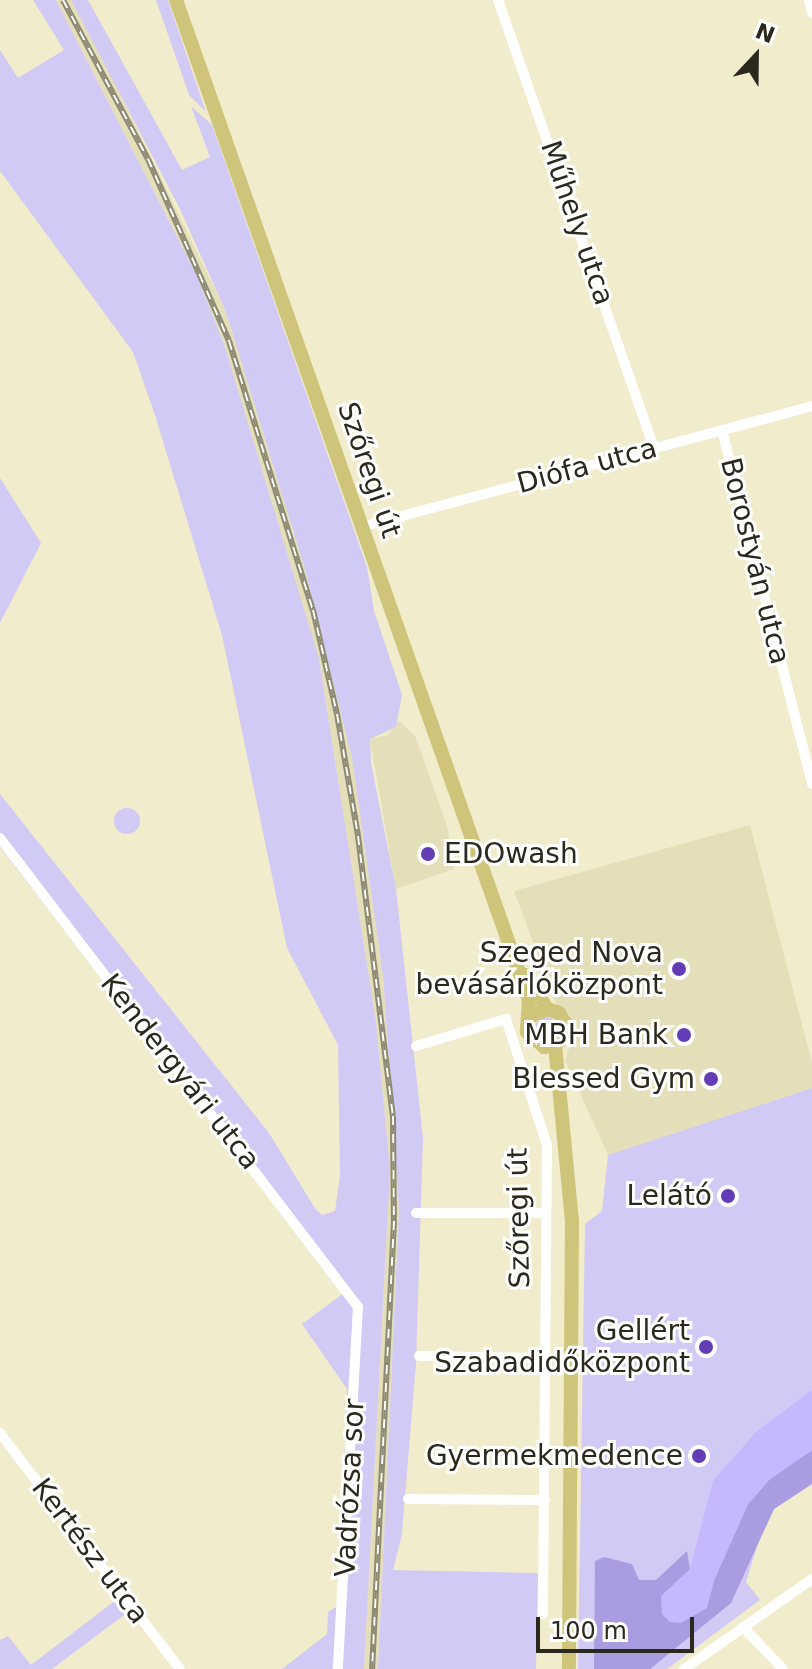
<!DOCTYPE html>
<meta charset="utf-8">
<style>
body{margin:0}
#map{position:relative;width:812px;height:1669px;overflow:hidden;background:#f0eccc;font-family:"DejaVu Sans",sans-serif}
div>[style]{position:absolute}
.built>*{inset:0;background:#e4dfb9}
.green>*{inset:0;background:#d1caf5}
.round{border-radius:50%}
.forest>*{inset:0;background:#aa9ce0}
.water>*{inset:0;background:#c5b8fe}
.minor>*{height:10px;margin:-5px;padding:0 5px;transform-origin:5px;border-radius:5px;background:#fff}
.major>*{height:14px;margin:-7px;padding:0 7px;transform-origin:7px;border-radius:7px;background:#cfc57a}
.rail>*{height:6px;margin-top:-3px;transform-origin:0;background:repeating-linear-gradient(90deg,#fff 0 9px,#8d8a74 0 18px);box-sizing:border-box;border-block:2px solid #8d8a74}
.dots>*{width:22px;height:22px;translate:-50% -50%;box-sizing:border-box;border:4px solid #fff;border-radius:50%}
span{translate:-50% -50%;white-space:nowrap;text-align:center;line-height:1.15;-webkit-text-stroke:6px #fff;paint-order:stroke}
.street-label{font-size:28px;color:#2b291d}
.poi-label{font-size:28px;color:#2b291d}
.left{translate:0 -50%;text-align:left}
.right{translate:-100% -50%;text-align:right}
.north{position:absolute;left:716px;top:16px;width:80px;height:80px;-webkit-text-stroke:6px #fff;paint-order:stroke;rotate:22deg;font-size:22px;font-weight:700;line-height:32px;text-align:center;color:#2b291d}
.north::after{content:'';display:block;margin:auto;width:28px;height:36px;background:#2b291d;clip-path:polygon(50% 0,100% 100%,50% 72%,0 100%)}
.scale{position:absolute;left:536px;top:1617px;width:158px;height:36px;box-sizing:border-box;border:4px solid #2b291d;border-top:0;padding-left:10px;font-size:24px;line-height:28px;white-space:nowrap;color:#2b291d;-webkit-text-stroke:6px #fff;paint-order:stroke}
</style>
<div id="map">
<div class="built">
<i style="clip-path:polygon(56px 0,71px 0,91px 34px,226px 312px,304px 566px,352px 758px,383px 975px,399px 1210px,378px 1669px,364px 1669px,390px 1170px,376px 1022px,319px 660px,224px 344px,196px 274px)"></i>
<i style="clip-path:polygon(399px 721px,415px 736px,447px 826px,454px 869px,396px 889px,370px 739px,388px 735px)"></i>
<i style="clip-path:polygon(750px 825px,812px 1063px,812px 1088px,608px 1155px,565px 1060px,571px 1043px,514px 891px)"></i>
</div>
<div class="green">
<i style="clip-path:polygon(33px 0,56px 0,196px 274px,224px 344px,319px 659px,376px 1022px,390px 1170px,364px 1669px,282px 1669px,327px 1634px,328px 1612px,339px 1605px,347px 1389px,302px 1324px,344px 1293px,0 847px,0 794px,269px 1133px,316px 1210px,322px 1215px,335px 1211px,340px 1176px,338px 1045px,287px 948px,222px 635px,155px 415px,133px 352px,0 171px,0 50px,18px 78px,64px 50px)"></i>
<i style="clip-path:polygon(71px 0,88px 0,182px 170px,210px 157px,191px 106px,212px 125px,367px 567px,374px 611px,402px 695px,396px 727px,370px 739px,371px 763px,396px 889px,423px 1138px,416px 1363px,402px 1534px,393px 1570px,538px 1573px,536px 1669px,378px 1669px,399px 1210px,383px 975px,352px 758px,304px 566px,226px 312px,180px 209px)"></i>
<i style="clip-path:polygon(156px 0,168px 0,206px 112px,189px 95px)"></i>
<i style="clip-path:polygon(0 478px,41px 543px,0 623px)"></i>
<i class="round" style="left:114px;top:808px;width:26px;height:26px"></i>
<i class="round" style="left:535px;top:1017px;width:22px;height:22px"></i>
<i style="clip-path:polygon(812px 1088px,812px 1484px,774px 1509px,758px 1543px,746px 1582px,760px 1600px,667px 1669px,578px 1669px,585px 1224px,602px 1211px,608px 1155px)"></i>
<i style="clip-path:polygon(121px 1596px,132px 1609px,52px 1669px,0 1669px,0 1640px,8px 1636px,31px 1665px)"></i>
</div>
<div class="forest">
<i style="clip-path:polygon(812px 1450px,812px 1484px,774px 1509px,731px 1603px,650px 1669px,594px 1669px,595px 1561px,604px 1557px,632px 1564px,639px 1580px,656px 1580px,687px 1551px,690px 1569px,681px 1582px,715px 1578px,748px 1504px,769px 1480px)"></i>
</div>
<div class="water">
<i style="clip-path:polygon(812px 1390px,812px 1450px,769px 1480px,748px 1504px,715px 1578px,707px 1608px,681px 1623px,670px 1622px,662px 1614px,661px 1596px,690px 1569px,713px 1481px,756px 1432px)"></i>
</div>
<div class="minor">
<i style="left:498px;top:0;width:473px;rotate:70.8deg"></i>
<i style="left:809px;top:0;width:13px;rotate:77deg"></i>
<i style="left:722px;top:430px;width:365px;rotate:75.7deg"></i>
<i style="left:361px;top:527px;width:467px;rotate:-15deg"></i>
<i style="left:0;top:838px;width:590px;rotate:52.64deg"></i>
<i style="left:358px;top:1307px;width:363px;rotate:93.2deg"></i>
<i style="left:416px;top:1046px;width:94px;rotate:-16.7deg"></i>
<i style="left:506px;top:1019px;width:133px;rotate:72deg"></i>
<i style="left:547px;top:1145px;width:469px;rotate:90.5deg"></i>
<i style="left:416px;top:1213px;width:130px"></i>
<i style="left:419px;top:1356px;width:127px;rotate:0.9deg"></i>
<i style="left:0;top:1433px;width:297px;rotate:52.7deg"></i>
<i style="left:408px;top:1499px;width:137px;rotate:0.4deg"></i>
<i style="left:743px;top:1627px;width:58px;rotate:46.4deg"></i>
<i style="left:684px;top:1669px;width:156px;rotate:-35.1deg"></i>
</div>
<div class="major">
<i style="left:176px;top:0;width:1060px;rotate:70.56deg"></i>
<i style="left:529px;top:1000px;width:32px;rotate:94deg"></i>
<i style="left:527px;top:1032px;width:23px;rotate:41deg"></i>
<i style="left:544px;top:1047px;width:17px;rotate:-21deg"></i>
<i style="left:560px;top:1041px;width:19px;rotate:-74deg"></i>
<i style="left:565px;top:1023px;width:12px;rotate:-121deg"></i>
<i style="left:559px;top:1013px;width:13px;rotate:-162deg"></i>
<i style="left:547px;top:1009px;width:17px;rotate:156deg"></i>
<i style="left:526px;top:975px;width:40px;rotate:58deg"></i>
<i style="left:555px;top:1045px;width:177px;rotate:84.5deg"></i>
<i style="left:572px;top:1221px;width:448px;rotate:90.4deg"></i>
</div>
<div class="rail">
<i style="left:63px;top:0;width:180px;rotate:61.9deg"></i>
<i style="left:148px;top:159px;width:199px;rotate:66deg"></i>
<i style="left:229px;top:341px;width:282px;rotate:72.7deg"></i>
<i style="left:313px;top:610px;width:107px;rotate:77deg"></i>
<i style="left:337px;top:714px;width:124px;rotate:80.2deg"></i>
<i style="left:358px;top:836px;width:282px;rotate:82.9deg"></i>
<i style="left:393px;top:1116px;width:105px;rotate:89.5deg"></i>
<i style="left:394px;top:1221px;width:449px;rotate:92.8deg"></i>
</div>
<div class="dots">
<i style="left:428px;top:854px;background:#633db5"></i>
<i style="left:679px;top:969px;background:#633db5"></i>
<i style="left:684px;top:1035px;background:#633db5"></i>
<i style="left:711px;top:1079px;background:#633db5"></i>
<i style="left:728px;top:1196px;background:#633db5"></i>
<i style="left:706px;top:1347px;background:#633db5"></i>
<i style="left:699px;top:1456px;background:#633db5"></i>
</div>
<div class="street-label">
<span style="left:577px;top:223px;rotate:71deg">Műhely utca</span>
<span style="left:587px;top:466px;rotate:-15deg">Diófa utca</span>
<span style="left:369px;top:470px;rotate:71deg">Szőregi út</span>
<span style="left:755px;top:561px;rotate:76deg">Borostyán utca</span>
<span style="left:180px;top:1072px;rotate:52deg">Kendergyári utca</span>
<span style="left:519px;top:1218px;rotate:-91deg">Szőregi út</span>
<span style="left:350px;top:1488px;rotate:-87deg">Vadrózsa sor</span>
<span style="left:90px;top:1551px;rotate:53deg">Kertész utca</span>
</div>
<div class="poi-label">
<span class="left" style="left:444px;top:854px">EDOwash</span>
<span class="right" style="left:663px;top:969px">Szeged Nova<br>bevásárlóközpont</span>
<span class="right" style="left:668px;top:1035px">MBH Bank</span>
<span class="right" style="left:695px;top:1079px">Blessed Gym</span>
<span class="right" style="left:712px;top:1196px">Lelátó</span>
<span class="right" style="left:690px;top:1347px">Gellért<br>Szabadidőközpont</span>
<span class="right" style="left:683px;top:1456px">Gyermekmedence</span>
</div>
<div class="north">N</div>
<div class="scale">100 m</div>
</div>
